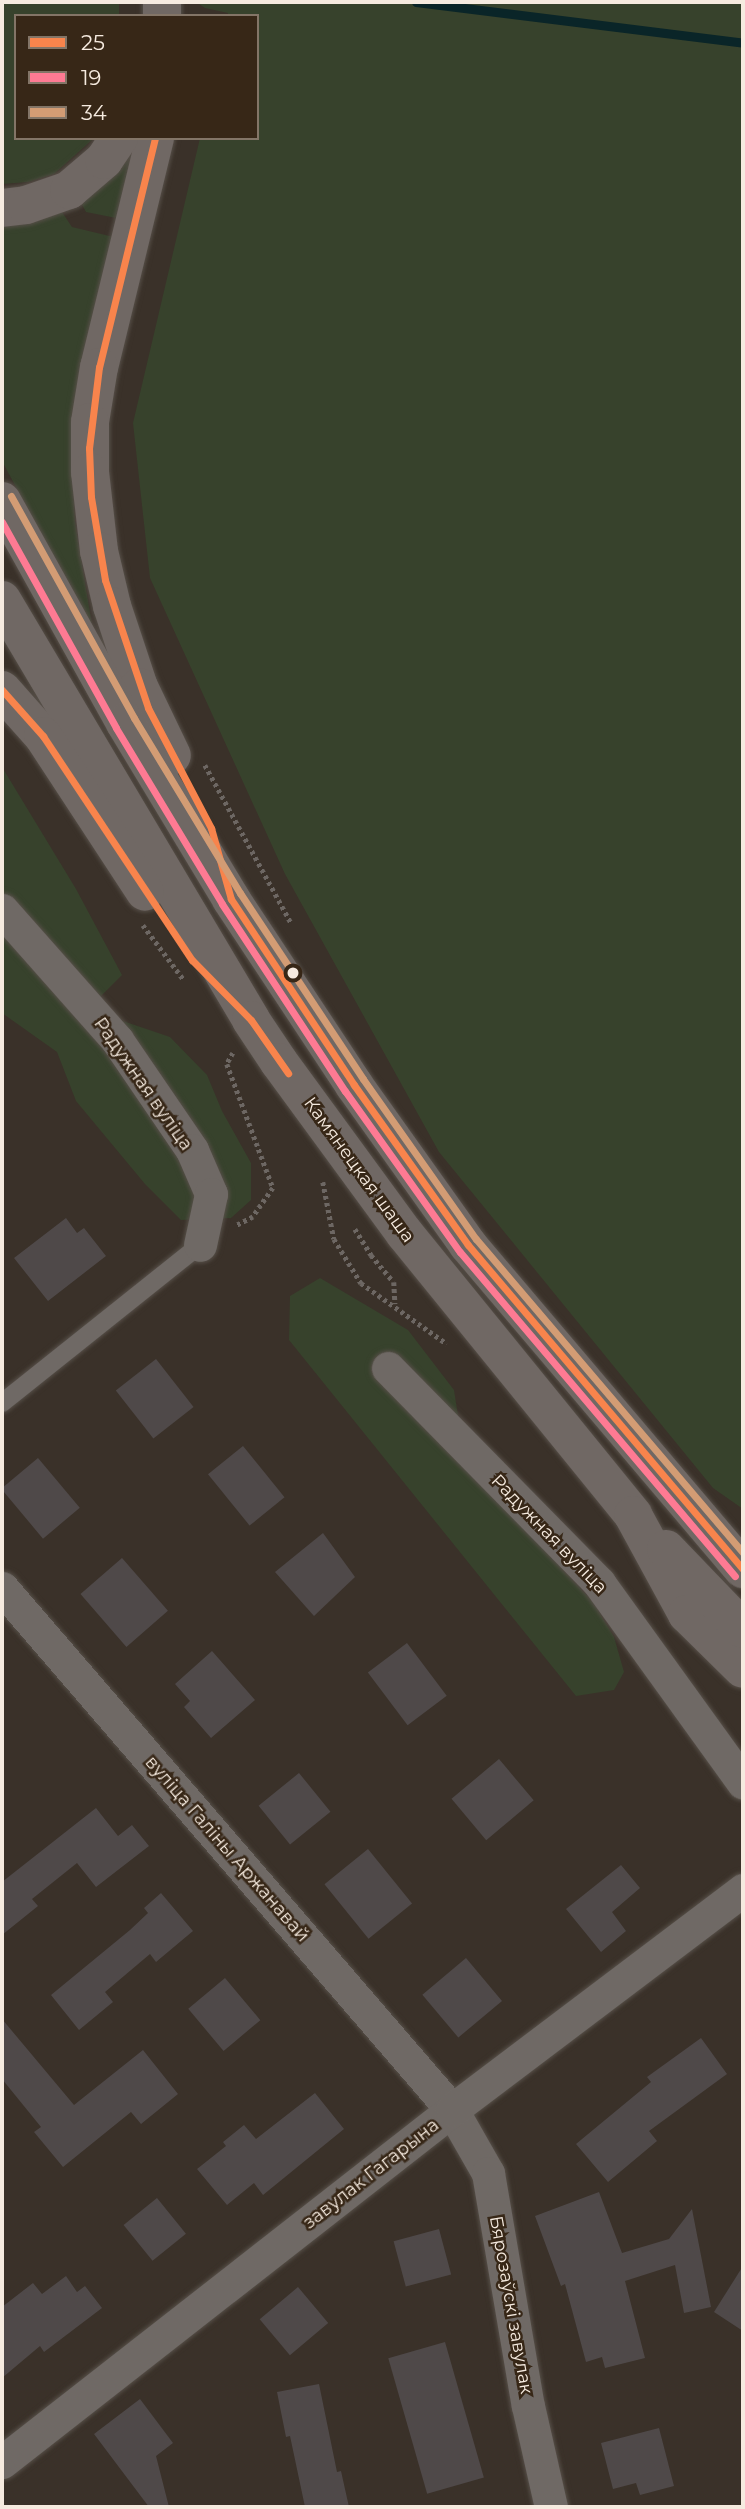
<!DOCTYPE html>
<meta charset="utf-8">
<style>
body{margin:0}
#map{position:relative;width:745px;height:2509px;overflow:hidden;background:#3a3129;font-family:Montserrat,sans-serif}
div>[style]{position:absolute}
.green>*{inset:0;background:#37422c}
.stream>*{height:9px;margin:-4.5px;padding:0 4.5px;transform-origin:4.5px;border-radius:4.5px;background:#0a2528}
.building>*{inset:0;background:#4f4949;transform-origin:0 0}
.path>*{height:4.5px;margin-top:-2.25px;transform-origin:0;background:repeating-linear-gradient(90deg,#6d6763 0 3.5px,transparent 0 7px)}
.roads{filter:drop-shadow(0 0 2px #564f48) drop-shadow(0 0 2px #564f48)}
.service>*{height:18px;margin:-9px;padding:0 9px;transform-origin:9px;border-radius:9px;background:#6f6965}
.minor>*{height:33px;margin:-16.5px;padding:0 16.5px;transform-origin:16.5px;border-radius:16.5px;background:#6f6965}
.primary>*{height:38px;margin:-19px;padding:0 19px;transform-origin:19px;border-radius:19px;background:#706864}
.bus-1>*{height:7px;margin:-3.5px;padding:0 3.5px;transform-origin:3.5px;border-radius:3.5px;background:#f8844c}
.bus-2>*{height:7px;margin:-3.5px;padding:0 3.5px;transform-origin:3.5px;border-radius:3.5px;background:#fe7a93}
.bus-3>*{height:7px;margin:-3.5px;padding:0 3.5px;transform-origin:3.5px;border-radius:3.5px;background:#d39c74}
.dots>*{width:19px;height:19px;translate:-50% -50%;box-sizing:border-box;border:4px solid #372717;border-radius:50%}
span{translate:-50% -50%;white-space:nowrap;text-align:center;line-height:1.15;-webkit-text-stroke:5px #372717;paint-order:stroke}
.street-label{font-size:18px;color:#f6ebe0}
.frame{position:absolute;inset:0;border:4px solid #f6ebe0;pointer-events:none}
.legend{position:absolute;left:14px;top:14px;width:245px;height:126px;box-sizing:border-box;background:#372717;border:2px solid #837567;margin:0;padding:9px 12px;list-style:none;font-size:21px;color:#f6ebe0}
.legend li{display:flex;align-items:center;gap:14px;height:35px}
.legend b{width:35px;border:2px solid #837567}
</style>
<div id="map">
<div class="green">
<i style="clip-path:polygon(2px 2px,119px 2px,119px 16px,16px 16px,16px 138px,94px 138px,54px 174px,28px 182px,2px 184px)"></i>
<i style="clip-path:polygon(196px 2px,743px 2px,743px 1509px,713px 1488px,439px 1152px,285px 874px,150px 578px,133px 423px,200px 138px,257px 138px,257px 16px,228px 16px,228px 13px,205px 8px)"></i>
<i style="clip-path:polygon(136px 144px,121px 219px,86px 212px,79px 199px)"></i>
<i style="clip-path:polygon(62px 212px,72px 227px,118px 238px,72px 464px,75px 522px,93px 631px,2px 461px,2px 226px)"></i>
<i style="clip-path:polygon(2px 767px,76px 889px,122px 975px,100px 997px,111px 1017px,170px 1037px,207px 1075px,222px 1111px,251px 1163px,251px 1200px,231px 1218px,181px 1220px,145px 1184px,76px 1101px,57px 1052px,2px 1013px)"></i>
<i style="clip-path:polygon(320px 1278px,408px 1330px,454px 1390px,466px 1467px,593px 1602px,614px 1637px,624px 1672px,614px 1690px,576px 1696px,289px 1340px,290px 1296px)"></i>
</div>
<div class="stream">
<i style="left:416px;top:2px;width:330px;rotate:7.1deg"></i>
</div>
<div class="building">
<i style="clip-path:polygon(66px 1218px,77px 1233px,84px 1228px,106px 1256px,48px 1301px,14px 1258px)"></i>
<i style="left:156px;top:1359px;width:61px;height:51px;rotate:52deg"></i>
<i style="left:243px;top:1446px;width:66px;height:45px;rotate:51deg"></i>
<i style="left:38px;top:1458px;width:65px;height:48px;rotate:50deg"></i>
<i style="clip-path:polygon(323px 1533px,355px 1577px,314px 1616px,275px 1572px)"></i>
<i style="left:122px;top:1558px;width:70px;height:55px;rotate:49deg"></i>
<i style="left:407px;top:1643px;width:66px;height:49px;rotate:53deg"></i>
<i style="clip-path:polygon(212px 1651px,255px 1700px,211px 1738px,184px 1707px,190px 1701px,175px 1684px)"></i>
<i style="left:499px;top:1759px;width:54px;height:62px;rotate:50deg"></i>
<i style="left:299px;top:1773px;width:50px;height:52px;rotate:51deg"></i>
<i style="clip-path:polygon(96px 1808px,118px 1836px,132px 1825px,149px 1846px,96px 1887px,77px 1863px,32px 1899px,38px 1906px,2px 1935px,2px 1882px)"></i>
<i style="left:368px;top:1849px;width:70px;height:56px;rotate:51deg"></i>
<i style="clip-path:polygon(621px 1865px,640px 1888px,612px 1912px,626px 1931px,601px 1952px,566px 1909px)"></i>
<i style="clip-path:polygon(161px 1893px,193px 1931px,156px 1962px,150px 1954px,105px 1992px,113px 2002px,79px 2030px,51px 1995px,130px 1930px,148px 1913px,144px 1908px)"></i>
<i style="left:466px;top:1958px;width:56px;height:57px;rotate:50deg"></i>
<i style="left:225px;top:1978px;width:55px;height:48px;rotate:50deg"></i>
<i style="clip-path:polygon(2px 2019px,74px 2105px,143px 2050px,178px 2094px,141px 2124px,131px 2112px,63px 2167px,34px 2132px,41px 2127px,2px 2079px)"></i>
<i style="clip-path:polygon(701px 2038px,727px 2074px,649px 2131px,657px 2141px,608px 2182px,576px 2144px,651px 2082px,647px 2077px)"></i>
<i style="clip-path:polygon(315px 2093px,344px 2129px,263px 2195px,254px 2183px,227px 2205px,197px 2169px,226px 2146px,223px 2142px,244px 2125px,256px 2139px)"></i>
<i style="clip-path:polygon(599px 2192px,622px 2253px,669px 2239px,692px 2209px,711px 2307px,684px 2313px,675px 2265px,625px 2281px,645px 2358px,605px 2368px,602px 2357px,586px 2362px,565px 2284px,561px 2286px,535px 2216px)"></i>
<i style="left:157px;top:2198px;width:46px;height:43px;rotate:51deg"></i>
<i style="left:439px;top:2229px;width:47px;height:47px;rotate:75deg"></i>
<i style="clip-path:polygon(743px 2266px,743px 2331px,714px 2312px)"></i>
<i style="clip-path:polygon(66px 2276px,77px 2292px,85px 2286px,102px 2308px,44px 2352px,40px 2346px,2px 2378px,2px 2307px,33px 2283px,42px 2294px)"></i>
<i style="left:298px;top:2287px;width:47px;height:50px;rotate:50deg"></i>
<i style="left:445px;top:2342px;width:141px;height:59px;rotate:74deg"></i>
<i style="clip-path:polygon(319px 2384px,337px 2472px,341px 2471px,349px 2507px,305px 2507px,290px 2436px,286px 2437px,277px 2392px)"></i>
<i style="clip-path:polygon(140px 2399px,173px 2443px,156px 2456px,169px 2507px,149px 2507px,94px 2434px)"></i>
<i style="clip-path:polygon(659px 2428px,674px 2486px,640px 2495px,636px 2483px,613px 2489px,601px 2443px)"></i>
</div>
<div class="path">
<i style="left:205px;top:765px;width:180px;rotate:61.4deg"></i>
<i style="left:143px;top:925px;width:69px;rotate:53.3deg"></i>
<i style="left:233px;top:1053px;width:13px;rotate:119deg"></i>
<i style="left:227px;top:1064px;width:132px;rotate:69.6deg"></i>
<i style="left:273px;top:1188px;width:35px;rotate:125deg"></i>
<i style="left:253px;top:1217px;width:18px;rotate:153deg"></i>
<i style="left:323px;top:1182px;width:58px;rotate:79.1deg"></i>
<i style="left:334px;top:1239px;width:52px;rotate:58.5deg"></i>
<i style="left:361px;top:1283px;width:105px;rotate:35.3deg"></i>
<i style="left:355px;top:1229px;width:31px;rotate:58deg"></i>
<i style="left:371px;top:1255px;width:35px;rotate:50deg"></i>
<i style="left:394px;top:1282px;width:22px;rotate:87deg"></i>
</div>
<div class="roads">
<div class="service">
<i style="left:2px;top:1403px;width:253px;rotate:-38.6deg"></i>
</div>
<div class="minor">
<i style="left:2px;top:910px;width:174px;rotate:48.5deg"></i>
<i style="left:117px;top:1040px;width:133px;rotate:55.7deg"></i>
<i style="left:192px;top:1150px;width:48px;rotate:66.6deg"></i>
<i style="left:211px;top:1194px;width:52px;rotate:102.2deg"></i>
<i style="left:388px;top:1368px;width:301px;rotate:45.5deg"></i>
<i style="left:599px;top:1583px;width:246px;rotate:54.2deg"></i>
<i style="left:2px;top:1588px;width:689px;rotate:49.24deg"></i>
<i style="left:452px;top:2110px;width:73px;rotate:60.3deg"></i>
<i style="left:488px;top:2173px;width:236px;rotate:80.3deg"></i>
<i style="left:528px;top:2406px;width:104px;rotate:77.2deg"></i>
<i style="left:2px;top:2462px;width:571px;rotate:-38.03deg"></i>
<i style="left:452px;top:2110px;width:365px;rotate:-37.1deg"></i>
</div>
<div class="primary">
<i style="left:162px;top:2px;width:14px;rotate:90deg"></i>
<i style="left:155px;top:138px;width:236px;rotate:103.7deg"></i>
<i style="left:99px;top:367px;width:56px;rotate:99.3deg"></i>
<i style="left:90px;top:422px;width:50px;rotate:90deg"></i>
<i style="left:90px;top:472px;width:80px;rotate:83.5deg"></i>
<i style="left:99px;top:551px;width:57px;rotate:76.7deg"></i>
<i style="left:112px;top:606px;width:85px;rotate:71.6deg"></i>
<i style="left:139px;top:687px;width:76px;rotate:64.4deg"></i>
<i style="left:2px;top:208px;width:24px;rotate:-7deg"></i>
<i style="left:26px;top:205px;width:46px;rotate:-19.2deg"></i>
<i style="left:69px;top:190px;width:46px;rotate:-40.6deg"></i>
<i style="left:104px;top:160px;width:27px;rotate:-56deg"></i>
<i style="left:2px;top:501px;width:254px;rotate:61deg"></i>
<i style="left:125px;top:723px;width:205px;rotate:58.9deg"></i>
<i style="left:231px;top:899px;width:223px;rotate:56.5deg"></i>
<i style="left:354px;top:1085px;width:196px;rotate:54.5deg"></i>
<i style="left:468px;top:1245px;width:425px;rotate:49.7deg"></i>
<i style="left:2px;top:600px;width:488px;rotate:59.3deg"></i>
<i style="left:251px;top:1020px;width:50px;rotate:56.3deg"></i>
<i style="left:279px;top:1062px;width:213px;rotate:53.8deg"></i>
<i style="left:405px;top:1234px;width:362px;rotate:50.9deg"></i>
<i style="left:633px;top:1515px;width:113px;rotate:61.4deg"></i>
<i style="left:687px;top:1614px;width:78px;rotate:44.5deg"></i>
<i style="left:2px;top:690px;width:62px;rotate:48.3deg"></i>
<i style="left:43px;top:736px;width:186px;rotate:56.8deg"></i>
<i style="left:666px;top:1549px;width:111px;rotate:46.1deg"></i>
</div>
</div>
<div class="bus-1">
<i style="left:155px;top:138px;width:236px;rotate:103.7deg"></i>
<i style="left:99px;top:367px;width:82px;rotate:97deg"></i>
<i style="left:89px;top:448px;width:49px;rotate:87.7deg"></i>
<i style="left:91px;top:497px;width:84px;rotate:80.4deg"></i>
<i style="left:105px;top:580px;width:135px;rotate:71.4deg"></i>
<i style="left:148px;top:708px;width:136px;rotate:62.3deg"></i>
<i style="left:211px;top:828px;width:74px;rotate:74.3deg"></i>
<i style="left:231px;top:899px;width:223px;rotate:56.5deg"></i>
<i style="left:354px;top:1085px;width:196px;rotate:54.5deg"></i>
<i style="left:468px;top:1245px;width:425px;rotate:49.7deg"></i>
<i style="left:2px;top:690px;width:62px;rotate:48.3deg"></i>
<i style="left:43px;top:736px;width:269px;rotate:56.4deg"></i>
<i style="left:192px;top:960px;width:84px;rotate:45.5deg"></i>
<i style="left:251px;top:1020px;width:65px;rotate:55.1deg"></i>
</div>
<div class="bus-2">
<i style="left:2px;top:522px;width:235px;rotate:61deg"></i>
<i style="left:116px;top:728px;width:205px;rotate:58.9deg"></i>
<i style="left:222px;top:904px;width:224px;rotate:56.7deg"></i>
<i style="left:345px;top:1091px;width:198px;rotate:54.5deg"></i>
<i style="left:460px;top:1252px;width:425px;rotate:49.7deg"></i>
</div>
<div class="bus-3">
<i style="left:11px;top:496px;width:254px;rotate:61deg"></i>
<i style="left:134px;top:718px;width:205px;rotate:58.8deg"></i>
<i style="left:240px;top:893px;width:223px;rotate:56.5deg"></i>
<i style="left:363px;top:1079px;width:196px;rotate:54.8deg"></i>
<i style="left:476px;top:1239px;width:412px;rotate:49.6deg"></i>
</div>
<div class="dots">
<i style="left:293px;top:973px;background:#f6ebe0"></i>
</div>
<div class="street-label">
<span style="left:143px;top:1084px;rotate:55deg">Радужная вуліца</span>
<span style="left:359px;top:1170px;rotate:54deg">Камянецкая шаша</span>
<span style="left:549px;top:1534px;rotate:46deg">Радужная вуліца</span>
<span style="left:227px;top:1849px;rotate:49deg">вуліца Галіны Аржанавай</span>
<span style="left:371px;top:2174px;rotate:-38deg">завулак Гагарына</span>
<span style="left:511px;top:2305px;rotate:80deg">Бярозаўскі завулак</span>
</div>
<div class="frame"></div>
<ul class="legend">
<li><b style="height:9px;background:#f8844c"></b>25</li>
<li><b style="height:9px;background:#fe7a93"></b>19</li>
<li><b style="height:9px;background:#d39c74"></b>34</li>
</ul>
</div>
